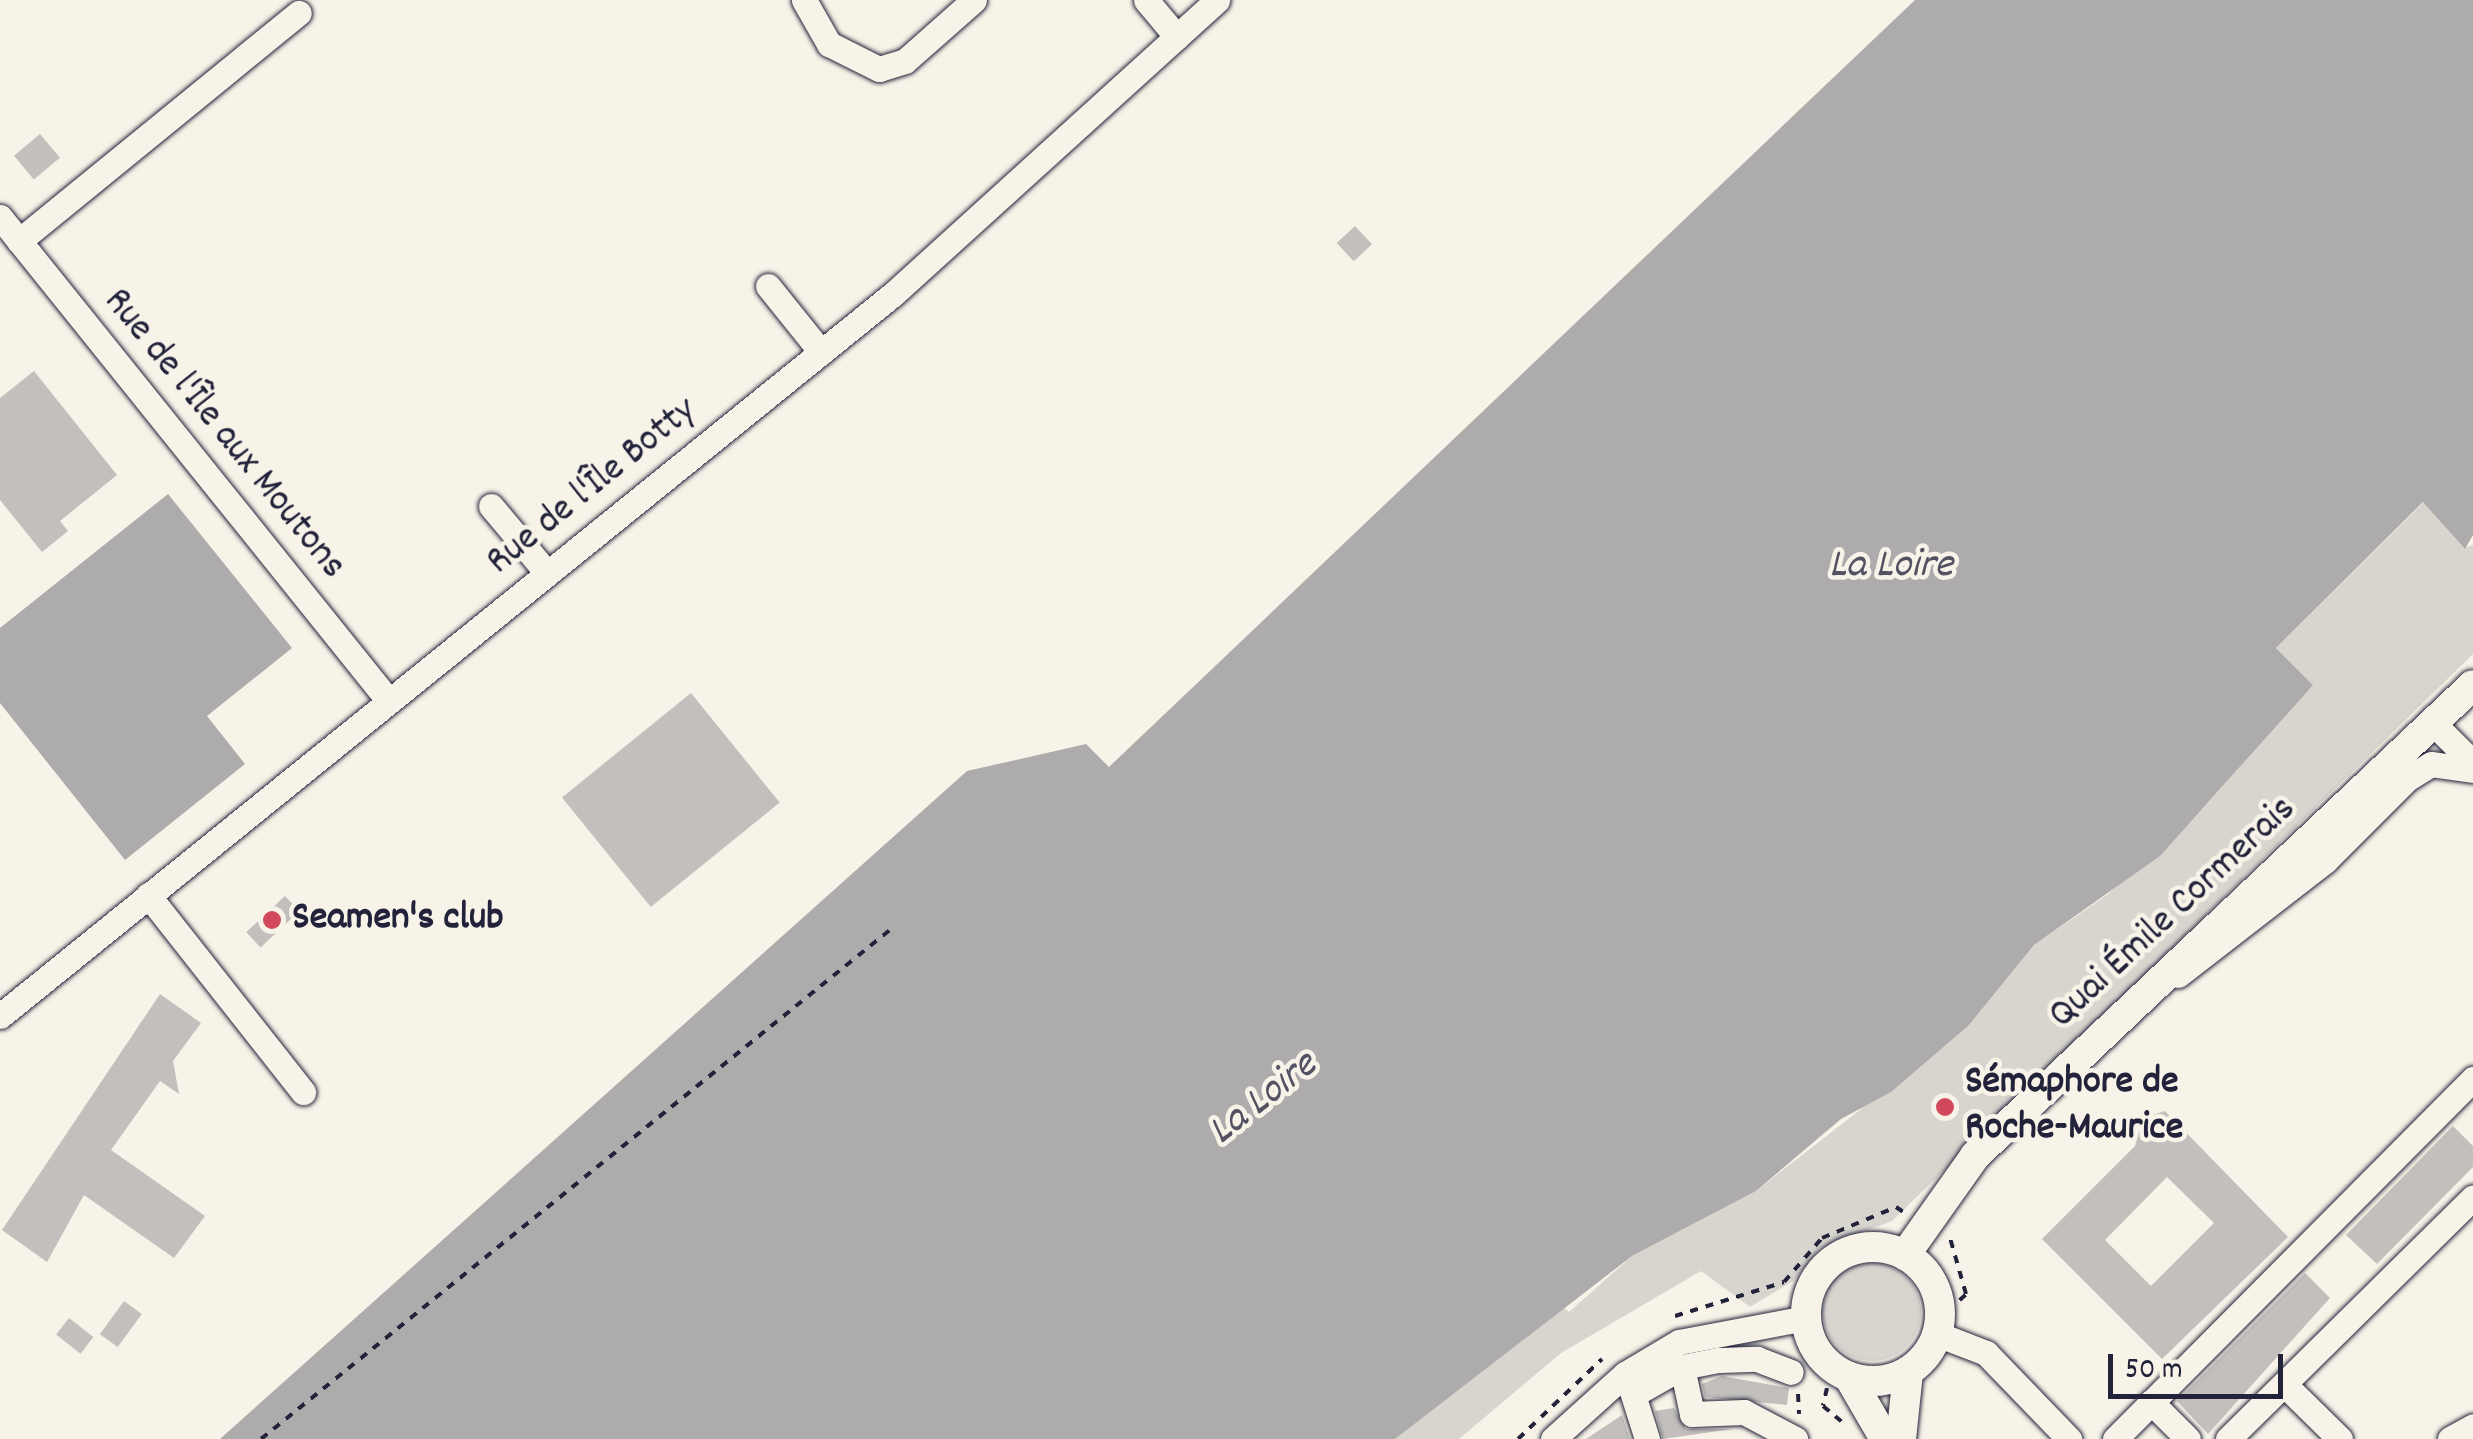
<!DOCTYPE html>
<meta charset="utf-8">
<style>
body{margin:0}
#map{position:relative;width:2473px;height:1439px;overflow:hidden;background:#f7f3e8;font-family:Dekko,sans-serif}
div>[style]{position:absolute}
.green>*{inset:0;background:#d8d5cf}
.round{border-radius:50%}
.water>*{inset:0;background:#aeabad}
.building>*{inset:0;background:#c2bfbd;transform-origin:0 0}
.path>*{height:4px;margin-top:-2px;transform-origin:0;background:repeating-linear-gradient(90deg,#22223b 0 8px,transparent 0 16px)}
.roads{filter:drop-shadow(0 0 2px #22223b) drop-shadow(0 0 2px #22223b)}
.minor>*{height:25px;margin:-12.5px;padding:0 12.5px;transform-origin:12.5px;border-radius:12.5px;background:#f7f3e8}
.major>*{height:30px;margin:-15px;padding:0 15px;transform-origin:15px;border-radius:15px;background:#f7f3e8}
.major>.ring{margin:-15px;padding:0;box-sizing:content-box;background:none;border:30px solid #f7f3e8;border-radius:50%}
.dots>*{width:28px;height:28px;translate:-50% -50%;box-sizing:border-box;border:5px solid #f7f3e8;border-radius:50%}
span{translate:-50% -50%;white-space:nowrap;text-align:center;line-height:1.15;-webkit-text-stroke:9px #f7f3e8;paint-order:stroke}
.street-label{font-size:40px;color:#22223b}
.poi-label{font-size:40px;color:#22223b;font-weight:700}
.left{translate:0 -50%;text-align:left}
.water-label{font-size:42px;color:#535263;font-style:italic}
.scale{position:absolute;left:2108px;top:1354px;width:175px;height:45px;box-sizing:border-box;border:5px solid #22223b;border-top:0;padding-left:12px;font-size:30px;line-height:35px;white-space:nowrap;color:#22223b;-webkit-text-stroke:8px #f7f3e8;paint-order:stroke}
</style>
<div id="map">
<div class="green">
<i style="clip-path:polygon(2424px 502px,2464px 548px,2473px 545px,2473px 654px,1892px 1221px,1820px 1248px,1793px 1281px,1750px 1307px,1701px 1271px,1561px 1353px,1459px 1439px,1395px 1439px,1562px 1306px,1569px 1312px,1632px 1256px,1756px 1191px,1969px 1025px,2034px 945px,2107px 895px,2208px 803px,2312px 684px,2276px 648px)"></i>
<i class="round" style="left:1823px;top:1263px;width:98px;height:98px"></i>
</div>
<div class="water">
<i style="clip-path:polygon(1915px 0,2473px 0,2473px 535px,2465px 549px,2423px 502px,2276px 648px,2313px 685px,2160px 856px,2034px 945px,1969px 1025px,1891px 1092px,1841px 1119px,1756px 1191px,1632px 1256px,1395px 1439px,220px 1439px,967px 771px,1086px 744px,1109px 767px)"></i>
<i style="clip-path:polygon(168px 494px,292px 648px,207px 716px,245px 764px,125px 860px,0 703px,0 628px)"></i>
</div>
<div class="building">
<i style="left:40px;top:134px;width:31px;height:34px;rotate:50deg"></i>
<i style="left:1355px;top:226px;width:25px;height:25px;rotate:47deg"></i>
<i style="clip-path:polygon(34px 371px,117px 475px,60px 521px,68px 531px,42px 552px,0 500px,0 398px)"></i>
<i style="left:691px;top:693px;width:141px;height:166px;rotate:51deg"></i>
<i style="left:285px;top:896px;width:21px;height:53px;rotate:47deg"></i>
<i style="clip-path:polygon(160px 994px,201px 1023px,173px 1061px,179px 1094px,160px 1081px,111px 1150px,205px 1216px,174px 1258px,84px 1195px,47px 1262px,2px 1230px)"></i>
<i style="clip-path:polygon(evenodd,2165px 1111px,2288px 1237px,2162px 1359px,2042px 1239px,2135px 1146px,2143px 1118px,2165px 1111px,2167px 1177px,2214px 1223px,2151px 1286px,2105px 1240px,2167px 1177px)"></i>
<i style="clip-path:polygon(2453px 1126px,2473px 1146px,2473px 1167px,2377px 1264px,2346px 1235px)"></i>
<i style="clip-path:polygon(2305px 1273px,2330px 1298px,2208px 1434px,2177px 1401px)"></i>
<i style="left:124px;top:1301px;width:22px;height:41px;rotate:36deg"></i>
<i style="left:69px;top:1318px;width:31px;height:21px;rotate:38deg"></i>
<i style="clip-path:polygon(1722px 1376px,1789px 1388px,1787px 1405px,1705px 1397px,1702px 1384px)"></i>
<i style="clip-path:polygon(1674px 1408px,1686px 1429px,1732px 1429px,1663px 1439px,1655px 1411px)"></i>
<i style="clip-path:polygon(1622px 1415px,1630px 1439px,1586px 1439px)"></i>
</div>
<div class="path">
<i style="left:1948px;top:1311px;width:25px;rotate:-43deg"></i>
<i style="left:1966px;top:1294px;width:58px;rotate:-105.9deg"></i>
<i style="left:1675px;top:1316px;width:114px;rotate:-17.3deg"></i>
<i style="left:1784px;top:1282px;width:58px;rotate:-49.2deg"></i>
<i style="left:1822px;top:1238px;width:80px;rotate:-22.7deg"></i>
<i style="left:1896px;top:1207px;width:11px;rotate:34deg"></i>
<i style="left:1827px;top:1388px;width:18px;rotate:103deg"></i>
<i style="left:1823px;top:1406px;width:25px;rotate:40deg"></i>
<i style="left:1798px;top:1394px;width:20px;rotate:87deg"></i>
<i style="left:261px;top:1439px;width:811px;rotate:-38.99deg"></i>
<i style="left:1518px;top:1439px;width:116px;rotate:-43.6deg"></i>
</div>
<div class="roads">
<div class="minor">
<i style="left:804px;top:0;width:51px;rotate:60.4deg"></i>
<i style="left:829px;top:44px;width:56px;rotate:26.6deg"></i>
<i style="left:879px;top:69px;width:27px;rotate:-17deg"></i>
<i style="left:905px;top:61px;width:92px;rotate:-41.5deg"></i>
<i style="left:1146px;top:0;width:48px;rotate:50deg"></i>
<i style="left:0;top:217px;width:620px;rotate:51.22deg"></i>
<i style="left:19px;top:241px;width:361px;rotate:-39.2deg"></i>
<i style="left:768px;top:286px;width:85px;rotate:51.2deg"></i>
<i style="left:491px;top:506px;width:87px;rotate:50.1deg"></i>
<i style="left:2433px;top:723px;width:57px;rotate:45deg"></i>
<i style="left:148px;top:895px;width:251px;rotate:51.8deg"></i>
<i style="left:2178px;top:975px;width:186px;rotate:-37.8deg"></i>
<i style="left:2325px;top:861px;width:116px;rotate:-45deg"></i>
<i style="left:2407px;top:779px;width:28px;rotate:-32deg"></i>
<i style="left:2431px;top:764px;width:42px;rotate:8.1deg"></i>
<i style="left:0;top:1016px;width:1147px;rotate:-38.95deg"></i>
<i style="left:892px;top:295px;width:439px;rotate:-42.2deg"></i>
<i style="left:1937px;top:1334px;width:53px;rotate:21.2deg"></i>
<i style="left:1986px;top:1353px;width:120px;rotate:46deg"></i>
<i style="left:1682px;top:1367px;width:48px;rotate:78deg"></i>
<i style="left:1692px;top:1414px;width:52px;rotate:-2.2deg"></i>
<i style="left:1744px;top:1412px;width:58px;rotate:27.9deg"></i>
<i style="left:1628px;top:1379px;width:63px;rotate:72.4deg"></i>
<i style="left:2285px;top:1385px;width:77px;rotate:44.5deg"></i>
<i style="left:1636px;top:1393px;width:53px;rotate:-29.5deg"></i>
<i style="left:1682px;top:1367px;width:38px;rotate:-11deg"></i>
<i style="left:1719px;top:1360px;width:38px;rotate:-2deg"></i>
<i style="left:1757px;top:1359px;width:36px;rotate:21deg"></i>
<i style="left:2151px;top:1402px;width:52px;rotate:45deg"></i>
<i style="left:1553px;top:1439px;width:97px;rotate:-42.1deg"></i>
<i style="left:1625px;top:1374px;width:63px;rotate:-30.7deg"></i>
<i style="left:1679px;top:1342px;width:129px;rotate:-10.7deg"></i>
<i style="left:2115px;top:1439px;width:508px;rotate:-45.16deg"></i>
<i style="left:2228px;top:1439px;width:344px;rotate:-44.6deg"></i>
<i style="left:2450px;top:1439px;width:26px;rotate:-29deg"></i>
</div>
<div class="major">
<i class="ring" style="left:1806px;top:1247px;width:104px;height:104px"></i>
<i style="left:1905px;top:1255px;width:121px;rotate:-54.7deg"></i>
<i style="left:1975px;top:1156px;width:685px;rotate:-43.4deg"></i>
<i style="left:1849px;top:1377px;width:72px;rotate:59.9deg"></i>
<i style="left:1901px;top:1439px;width:67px;rotate:-84deg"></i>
</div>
</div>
<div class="dots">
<i style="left:272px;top:920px;background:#d1495b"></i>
<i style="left:1945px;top:1107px;background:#d1495b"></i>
</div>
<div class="street-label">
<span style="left:223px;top:435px;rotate:51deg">Rue de l'Île aux Moutons</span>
<span style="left:593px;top:488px;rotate:-39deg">Rue de l'Île Botty</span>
<span style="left:2174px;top:914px;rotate:-43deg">Quai Émile Cormerais</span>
</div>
<div class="poi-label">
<span class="left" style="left:292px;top:920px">Seamen's club</span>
<span class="left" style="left:1965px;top:1107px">Sémaphore de<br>Roche-Maurice</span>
</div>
<div class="water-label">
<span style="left:1891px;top:567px">La Loire</span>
<span style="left:1264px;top:1100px;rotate:-38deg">La Loire</span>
</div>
<div class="scale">50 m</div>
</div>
